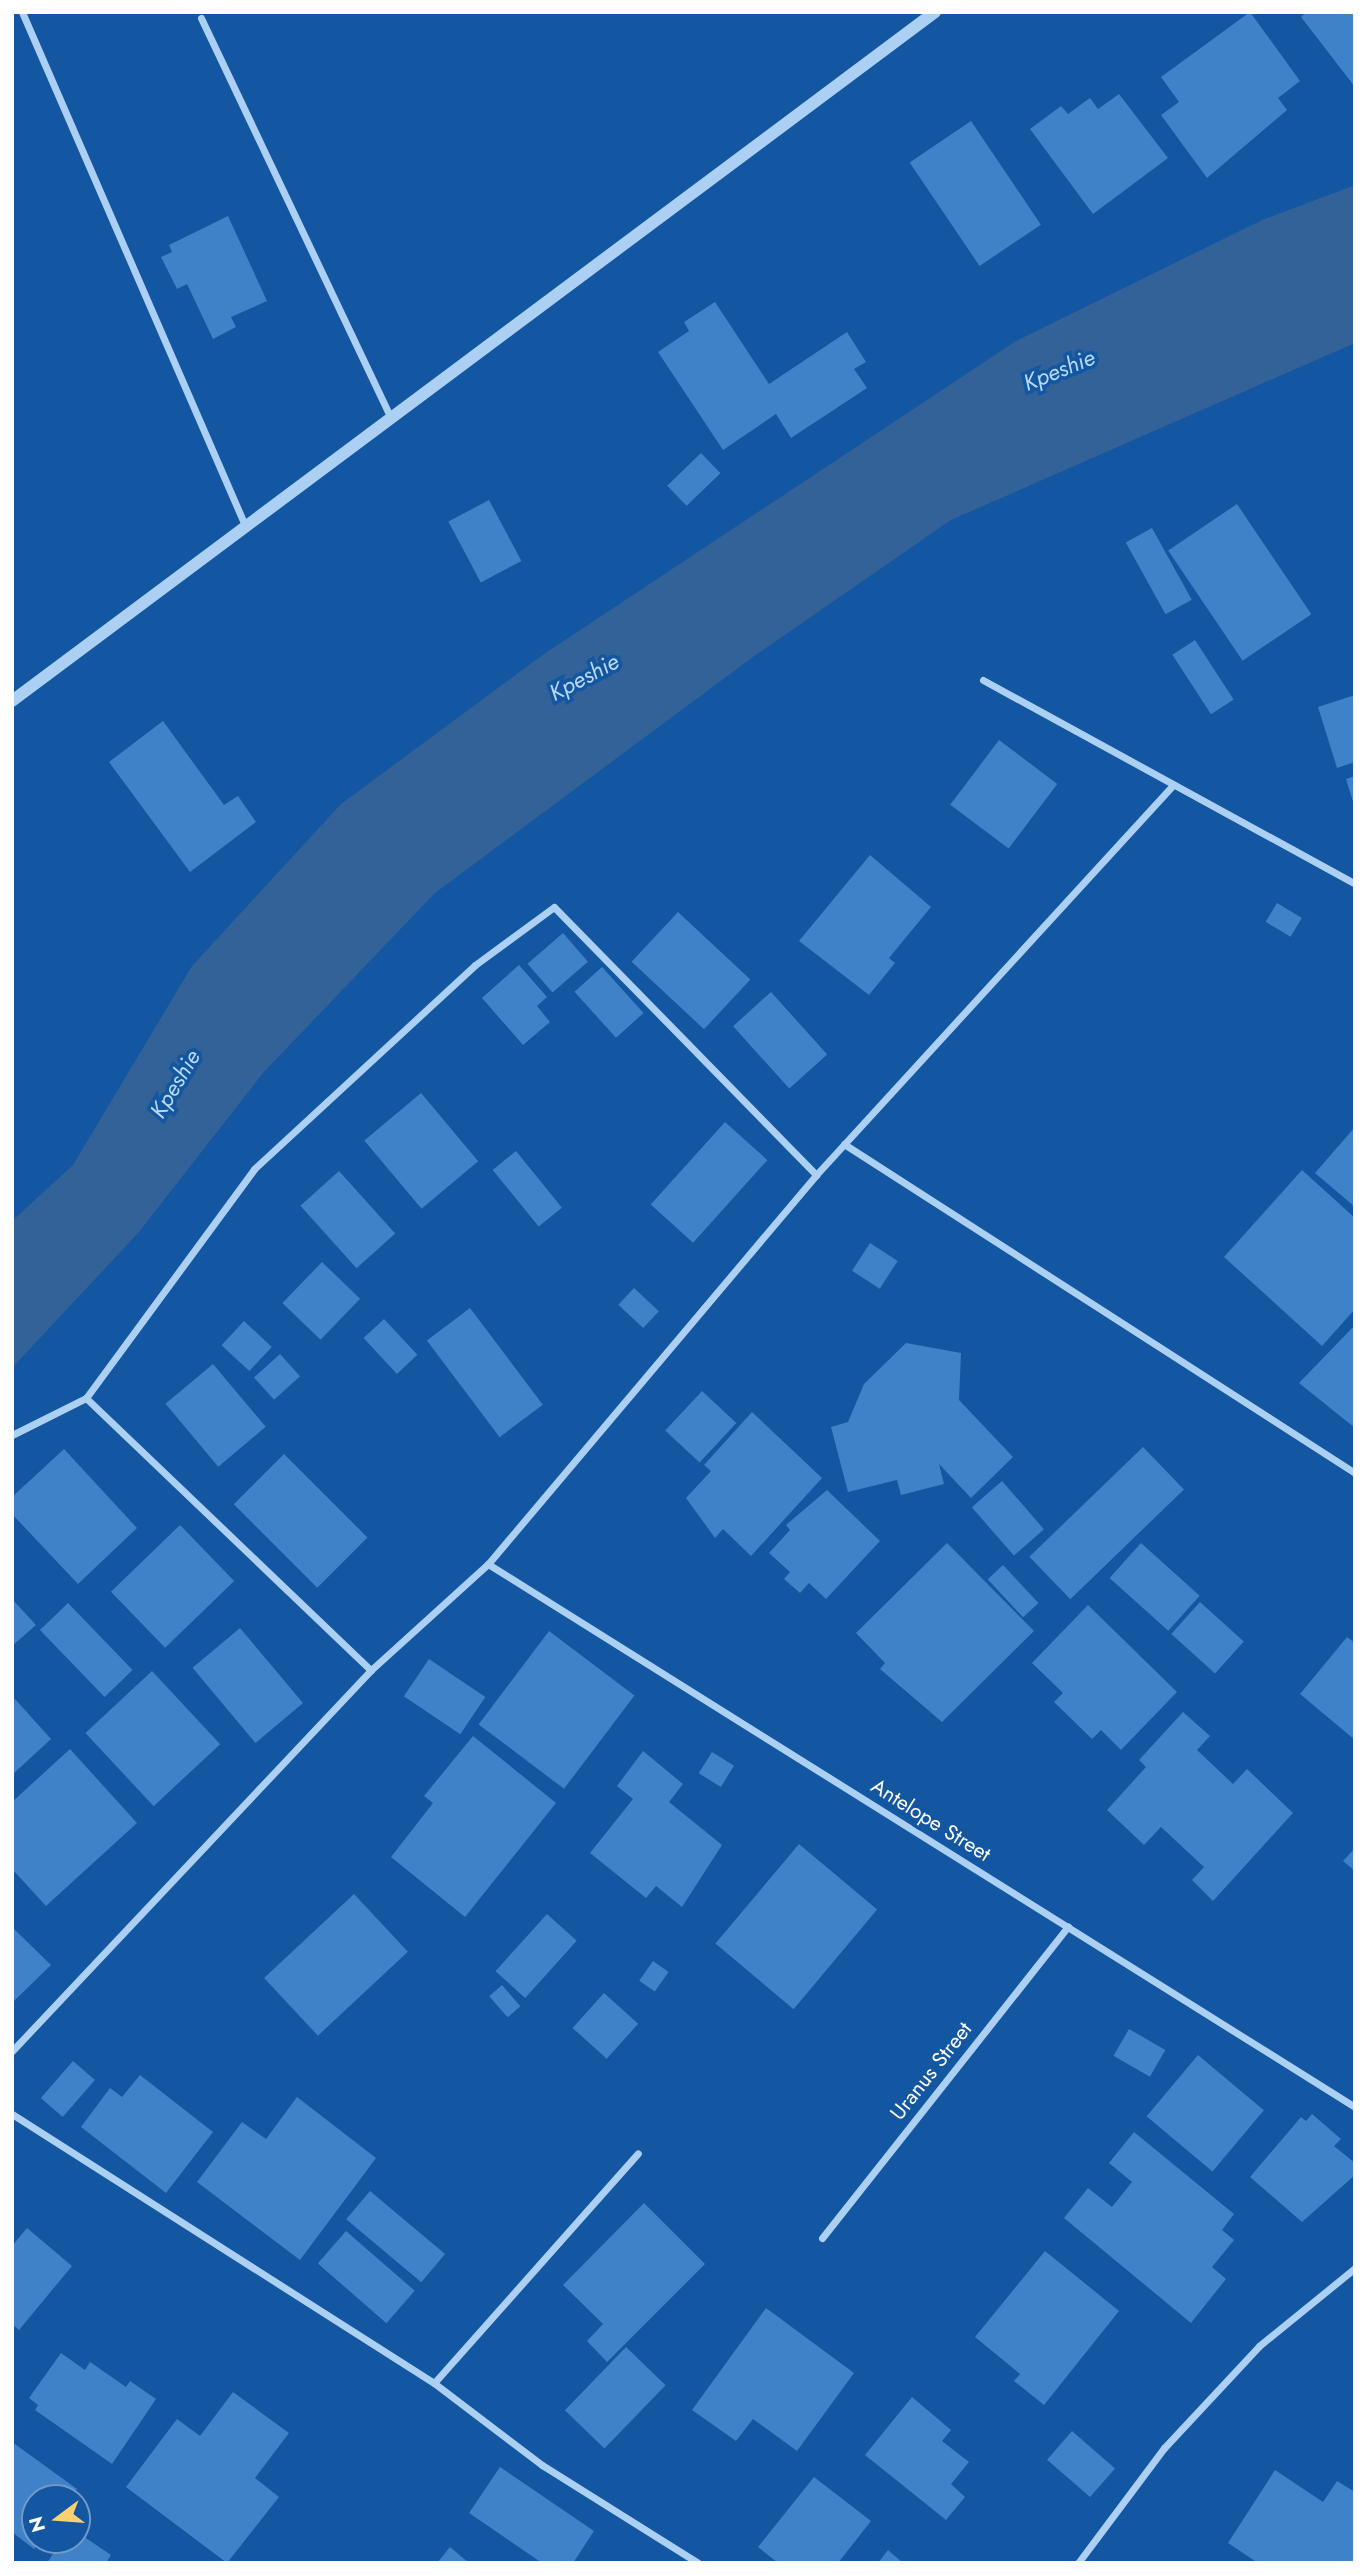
<!DOCTYPE html>
<style>
body{margin:0}
#map{position:relative;width:1367px;height:2575px;overflow:hidden;background:#1356a1;font-family:Jost,sans-serif}
div>[style]{position:absolute}
.water>*{inset:0;background:#326298}
.building>*{inset:0;background:#4082c8;transform-origin:0 0}
.minor>*{height:7px;margin:-3.5px;padding:0 3.5px;transform-origin:3.5px;border-radius:3.5px;background:#acd0f4}
.tertiary>*{height:12px;margin:-6px;padding:0 6px;transform-origin:6px;border-radius:6px;background:#acd0f4}
span{translate:-50% -50%;white-space:nowrap;text-align:center;line-height:1.15;-webkit-text-stroke:7px #1356a1;paint-order:stroke}
.street-label{font-size:21px;color:#fff}
.water-label{font-size:23px;color:#b9d9fa;font-style:italic}
.frame{position:absolute;inset:0;border:14px solid #fff;pointer-events:none}
.north{position:absolute;left:21px;top:2484px;width:70px;height:70px;box-sizing:border-box;background:#1356a1;border:2px solid #719ac7;border-radius:50%;rotate:254deg;font-size:19px;font-weight:700;line-height:28px;text-align:center;color:#fff}
.north::after{content:'';display:block;margin:auto;width:24px;height:32px;background:#ffd070;clip-path:polygon(50% 0,100% 100%,50% 72%,0 100%)}
</style>
<div id="map">
<div class="water">
<i style="clip-path:polygon(1355px 185px,1355px 343px,951px 520px,753px 657px,435px 893px,263px 1073px,139px 1232px,12px 1368px,12px 1221px,73px 1165px,192px 966px,341px 804px,544px 654px,1016px 341px,1262px 220px)"></i>
</div>
<div class="building">
<i style="clip-path:polygon(1250px 12px,1300px 81px,1278px 98px,1287px 110px,1207px 178px,1161px 115px,1179px 102px,1161px 77px)"></i>
<i style="clip-path:polygon(1307px 12px,1355px 12px,1355px 87px,1301px 17px)"></i>
<i style="clip-path:polygon(1119px 94px,1168px 158px,1093px 214px,1030px 129px,1061px 106px,1068px 114px,1090px 98px,1098px 109px)"></i>
<i style="left:971px;top:121px;width:125px;height:74px;rotate:56deg"></i>
<i style="clip-path:polygon(228px 216px,267px 301px,231px 317px,236px 327px,213px 339px,187px 284px,177px 289px,161px 257px,172px 252px,169px 245px)"></i>
<i style="clip-path:polygon(715px 302px,769px 384px,847px 332px,866px 362px,854px 369px,867px 388px,791px 438px,776px 414px,723px 450px,658px 352px,689px 331px,684px 322px)"></i>
<i style="left:701px;top:453px;width:28px;height:47px;rotate:46deg"></i>
<i style="left:489px;top:500px;width:69px;height:46px;rotate:62deg"></i>
<i style="left:1237px;top:504px;width:133px;height:83px;rotate:56deg"></i>
<i style="left:1152px;top:528px;width:82px;height:30px;rotate:61deg"></i>
<i style="left:1195px;top:640px;width:71px;height:27px;rotate:57deg"></i>
<i style="clip-path:polygon(1355px 695px,1355px 762px,1337px 768px,1318px 707px)"></i>
<i style="clip-path:polygon(163px 721px,224px 805px,238px 796px,256px 822px,190px 872px,109px 762px)"></i>
<i style="left:999px;top:740px;width:73px;height:81px;rotate:37deg"></i>
<i style="clip-path:polygon(1355px 776px,1355px 805px,1354px 805px,1346px 779px)"></i>
<i style="clip-path:polygon(870px 855px,931px 907px,889px 958px,895px 963px,869px 995px,799px 941px)"></i>
<i style="left:1277px;top:903px;width:29px;height:22px;rotate:31deg"></i>
<i style="left:678px;top:912px;width:99px;height:68px;rotate:43deg"></i>
<i style="left:563px;top:933px;width:38px;height:47px;rotate:49deg"></i>
<i style="clip-path:polygon(519px 965px,547px 997px,537px 1006px,550px 1022px,523px 1045px,482px 998px)"></i>
<i style="left:602px;top:967px;width:62px;height:37px;rotate:48deg"></i>
<i style="left:771px;top:992px;width:84px;height:51px;rotate:48deg"></i>
<i style="left:421px;top:1093px;width:89px;height:74px;rotate:50deg"></i>
<i style="left:725px;top:1122px;width:57px;height:111px;rotate:42deg"></i>
<i style="clip-path:polygon(1355px 1127px,1355px 1207px,1315px 1173px)"></i>
<i style="left:516px;top:1151px;width:73px;height:30px;rotate:51deg"></i>
<i style="clip-path:polygon(1302px 1170px,1355px 1218px,1355px 1309px,1322px 1346px,1224px 1257px)"></i>
<i style="left:339px;top:1171px;width:84px;height:52px;rotate:48deg"></i>
<i style="left:870px;top:1243px;width:33px;height:33px;rotate:33deg"></i>
<i style="left:322px;top:1262px;width:53px;height:57px;rotate:44deg"></i>
<i style="left:634px;top:1288px;width:34px;height:23px;rotate:43deg"></i>
<i style="left:470px;top:1308px;width:121px;height:54px;rotate:53deg"></i>
<i style="left:384px;top:1319px;width:49px;height:28px;rotate:47deg"></i>
<i style="left:244px;top:1321px;width:38px;height:33px;rotate:43deg"></i>
<i style="clip-path:polygon(1355px 1325px,1355px 1428px,1299px 1383px)"></i>
<i style="clip-path:polygon(906px 1343px,961px 1353px,959px 1400px,1013px 1457px,971px 1498px,939px 1464px,944px 1484px,901px 1495px,897px 1480px,848px 1492px,831px 1427px,848px 1422px,864px 1384px)"></i>
<i style="left:280px;top:1354px;width:30px;height:35px;rotate:48deg"></i>
<i style="left:213px;top:1364px;width:82px;height:62px;rotate:50deg"></i>
<i style="left:702px;top:1391px;width:47px;height:54px;rotate:43deg"></i>
<i style="clip-path:polygon(752px 1412px,822px 1478px,751px 1556px,723px 1529px,715px 1538px,686px 1498px,711px 1471px,704px 1465px)"></i>
<i style="left:1143px;top:1447px;width:59px;height:158px;rotate:46deg"></i>
<i style="clip-path:polygon(64px 1449px,137px 1528px,78px 1584px,12px 1514px,12px 1497px)"></i>
<i style="left:284px;top:1454px;width:118px;height:71px;rotate:45deg"></i>
<i style="left:1002px;top:1481px;width:64px;height:40px;rotate:49deg"></i>
<i style="clip-path:polygon(827px 1490px,880px 1541px,826px 1599px,809px 1583px,800px 1593px,784px 1579px,790px 1572px,769px 1553px,790px 1530px,786px 1525px)"></i>
<i style="left:180px;top:1525px;width:78px;height:96px;rotate:46deg"></i>
<i style="clip-path:polygon(947px 1543px,1034px 1631px,942px 1722px,880px 1669px,885px 1663px,856px 1633px)"></i>
<i style="left:1141px;top:1543px;width:79px;height:47px;rotate:42deg"></i>
<i style="left:1003px;top:1565px;width:52px;height:21px;rotate:47deg"></i>
<i style="clip-path:polygon(12px 1599px,36px 1625px,12px 1646px)"></i>
<i style="left:1200px;top:1602px;width:59px;height:43px;rotate:42deg"></i>
<i style="left:68px;top:1603px;width:93px;height:39px;rotate:46deg"></i>
<i style="clip-path:polygon(1088px 1605px,1177px 1692px,1121px 1750px,1101px 1730px,1092px 1739px,1054px 1702px,1063px 1693px,1032px 1663px)"></i>
<i style="left:240px;top:1628px;width:98px;height:62px;rotate:50deg"></i>
<i style="left:549px;top:1631px;width:107px;height:117px;rotate:37deg"></i>
<i style="clip-path:polygon(1347px 1637px,1355px 1643px,1355px 1740px,1300px 1694px)"></i>
<i style="left:429px;top:1659px;width:68px;height:45px;rotate:34deg"></i>
<i style="left:152px;top:1671px;width:100px;height:91px;rotate:47deg"></i>
<i style="clip-path:polygon(15px 1699px,51px 1739px,12px 1775px,12px 1701px)"></i>
<i style="clip-path:polygon(1183px 1712px,1210px 1736px,1197px 1750px,1233px 1784px,1247px 1769px,1293px 1813px,1213px 1901px,1192px 1880px,1204px 1867px,1161px 1827px,1144px 1845px,1107px 1810px,1146px 1767px,1139px 1760px)"></i>
<i style="clip-path:polygon(473px 1736px,556px 1803px,465px 1917px,391px 1857px,433px 1803px,424px 1796px)"></i>
<i style="clip-path:polygon(70px 1749px,137px 1823px,46px 1906px,12px 1869px,12px 1802px)"></i>
<i style="clip-path:polygon(643px 1751px,683px 1784px,669px 1802px,722px 1845px,682px 1907px,656px 1886px,646px 1898px,590px 1853px,633px 1799px,617px 1786px)"></i>
<i style="left:712px;top:1752px;width:26px;height:25px;rotate:32deg"></i>
<i style="left:799px;top:1844px;width:102px;height:130px;rotate:40deg"></i>
<i style="clip-path:polygon(1355px 1848px,1355px 1871px,1343px 1861px)"></i>
<i style="left:354px;top:1894px;width:79px;height:123px;rotate:47deg"></i>
<i style="left:547px;top:1914px;width:40px;height:77px;rotate:42deg"></i>
<i style="clip-path:polygon(12px 1927px,51px 1965px,12px 2003px)"></i>
<i style="left:653px;top:1961px;width:19px;height:24px;rotate:35deg"></i>
<i style="left:502px;top:1985px;width:28px;height:17px;rotate:49deg"></i>
<i style="left:604px;top:1993px;width:46px;height:47px;rotate:42deg"></i>
<i style="left:1129px;top:2029px;width:42px;height:31px;rotate:30deg"></i>
<i style="left:1198px;top:2055px;width:86px;height:80px;rotate:40deg"></i>
<i style="left:73px;top:2061px;width:29px;height:49px;rotate:41deg"></i>
<i style="clip-path:polygon(140px 2075px,213px 2132px,166px 2193px,81px 2127px,110px 2088px,122px 2097px)"></i>
<i style="clip-path:polygon(297px 2097px,376px 2158px,300px 2260px,197px 2182px,242px 2122px,266px 2139px)"></i>
<i style="clip-path:polygon(1312px 2114px,1341px 2139px,1334px 2146px,1355px 2163px,1355px 2175px,1302px 2222px,1250px 2177px,1301px 2117px,1306px 2121px)"></i>
<i style="clip-path:polygon(1134px 2132px,1234px 2214px,1222px 2230px,1234px 2240px,1212px 2267px,1226px 2279px,1191px 2323px,1064px 2218px,1088px 2188px,1112px 2207px,1132px 2182px,1109px 2163px)"></i>
<i style="left:370px;top:2191px;width:98px;height:37px;rotate:40deg"></i>
<i style="clip-path:polygon(644px 2203px,705px 2264px,607px 2362px,587px 2341px,603px 2324px,563px 2285px)"></i>
<i style="clip-path:polygon(27px 2228px,72px 2266px,19px 2330px,12px 2324px,12px 2246px)"></i>
<i style="left:346px;top:2231px;width:91px;height:43px;rotate:41deg"></i>
<i style="clip-path:polygon(1045px 2251px,1119px 2311px,1044px 2405px,1014px 2381px,1020px 2374px,975px 2337px)"></i>
<i style="clip-path:polygon(766px 2308px,854px 2373px,797px 2451px,753px 2419px,736px 2441px,692px 2410px)"></i>
<i style="left:626px;top:2347px;width:55px;height:88px;rotate:44deg"></i>
<i style="clip-path:polygon(61px 2353px,85px 2370px,90px 2362px,126px 2387px,130px 2381px,156px 2399px,112px 2464px,35px 2410px,38px 2405px,29px 2398px)"></i>
<i style="clip-path:polygon(233px 2392px,289px 2433px,255px 2478px,279px 2497px,227px 2563px,126px 2487px,177px 2419px,200px 2436px)"></i>
<i style="clip-path:polygon(912px 2397px,951px 2430px,942px 2441px,969px 2462px,951px 2484px,965px 2497px,946px 2520px,865px 2455px)"></i>
<i style="left:1072px;top:2431px;width:57px;height:38px;rotate:41deg"></i>
<i style="clip-path:polygon(12px 2442px,77px 2489px,71px 2498px,35px 2498px,35px 2540px,41px 2540px,34px 2549px,12px 2532px)"></i>
<i style="clip-path:polygon(500px 2467px,594px 2531px,573px 2563px,542px 2563px,469px 2513px)"></i>
<i style="clip-path:polygon(1275px 2470px,1323px 2502px,1337px 2481px,1355px 2492px,1355px 2563px,1258px 2563px,1228px 2543px)"></i>
<i style="clip-path:polygon(814px 2477px,871px 2521px,838px 2563px,778px 2563px,758px 2547px)"></i>
<i style="clip-path:polygon(77px 2532px,111px 2555px,106px 2563px,47px 2563px,62px 2540px,77px 2540px)"></i>
<i style="clip-path:polygon(450px 2547px,469px 2563px,437px 2563px)"></i>
<i style="clip-path:polygon(888px 2550px,903px 2563px,878px 2563px)"></i>
</div>
<div class="minor">
<i style="left:22px;top:12px;width:557px;rotate:66.52deg"></i>
<i style="left:201px;top:18px;width:443px;rotate:64.6deg"></i>
<i style="left:983px;top:680px;width:424px;rotate:28.7deg"></i>
<i style="left:844px;top:1144px;width:608px;rotate:32.77deg"></i>
<i style="left:86px;top:1398px;width:394px;rotate:43.7deg"></i>
<i style="left:12px;top:1435px;width:83px;rotate:-26.6deg"></i>
<i style="left:86px;top:1398px;width:284px;rotate:-53.7deg"></i>
<i style="left:254px;top:1169px;width:301px;rotate:-42.7deg"></i>
<i style="left:475px;top:965px;width:98px;rotate:-36.3deg"></i>
<i style="left:554px;top:907px;width:375px;rotate:45.6deg"></i>
<i style="left:488px;top:1564px;width:1023px;rotate:32.06deg"></i>
<i style="left:12px;top:2051px;width:523px;rotate:-46.7deg"></i>
<i style="left:371px;top:1670px;width:158px;rotate:-42.2deg"></i>
<i style="left:488px;top:1564px;width:509px;rotate:-49.86deg"></i>
<i style="left:816px;top:1175px;width:529px;rotate:-47.53deg"></i>
<i style="left:12px;top:2114px;width:500px;rotate:32.52deg"></i>
<i style="left:434px;top:2383px;width:136px;rotate:37.2deg"></i>
<i style="left:542px;top:2465px;width:184px;rotate:32.1deg"></i>
<i style="left:822px;top:2238px;width:397px;rotate:-51.7deg"></i>
<i style="left:434px;top:2383px;width:307px;rotate:-48.4deg"></i>
<i style="left:1078px;top:2563px;width:144px;rotate:-53.2deg"></i>
<i style="left:1164px;top:2448px;width:139px;rotate:-47deg"></i>
<i style="left:1259px;top:2346px;width:124px;rotate:-39.1deg"></i>
</div>
<div class="tertiary">
<i style="left:12px;top:701px;width:1152px;rotate:-36.74deg"></i>
</div>
<div class="street-label">
<span style="left:931px;top:1820px;rotate:32deg">Antelope Street</span>
<span style="left:931px;top:2071px;rotate:-52deg">Uranus Street</span>
</div>
<div class="water-label">
<span style="left:1059px;top:370px;rotate:-22deg">Kpeshie</span>
<span style="left:584px;top:677px;rotate:-28deg">Kpeshie</span>
<span style="left:175px;top:1084px;rotate:-59deg">Kpeshie</span>
</div>
<div class="frame"></div>
<div class="north">N</div>
</div>
